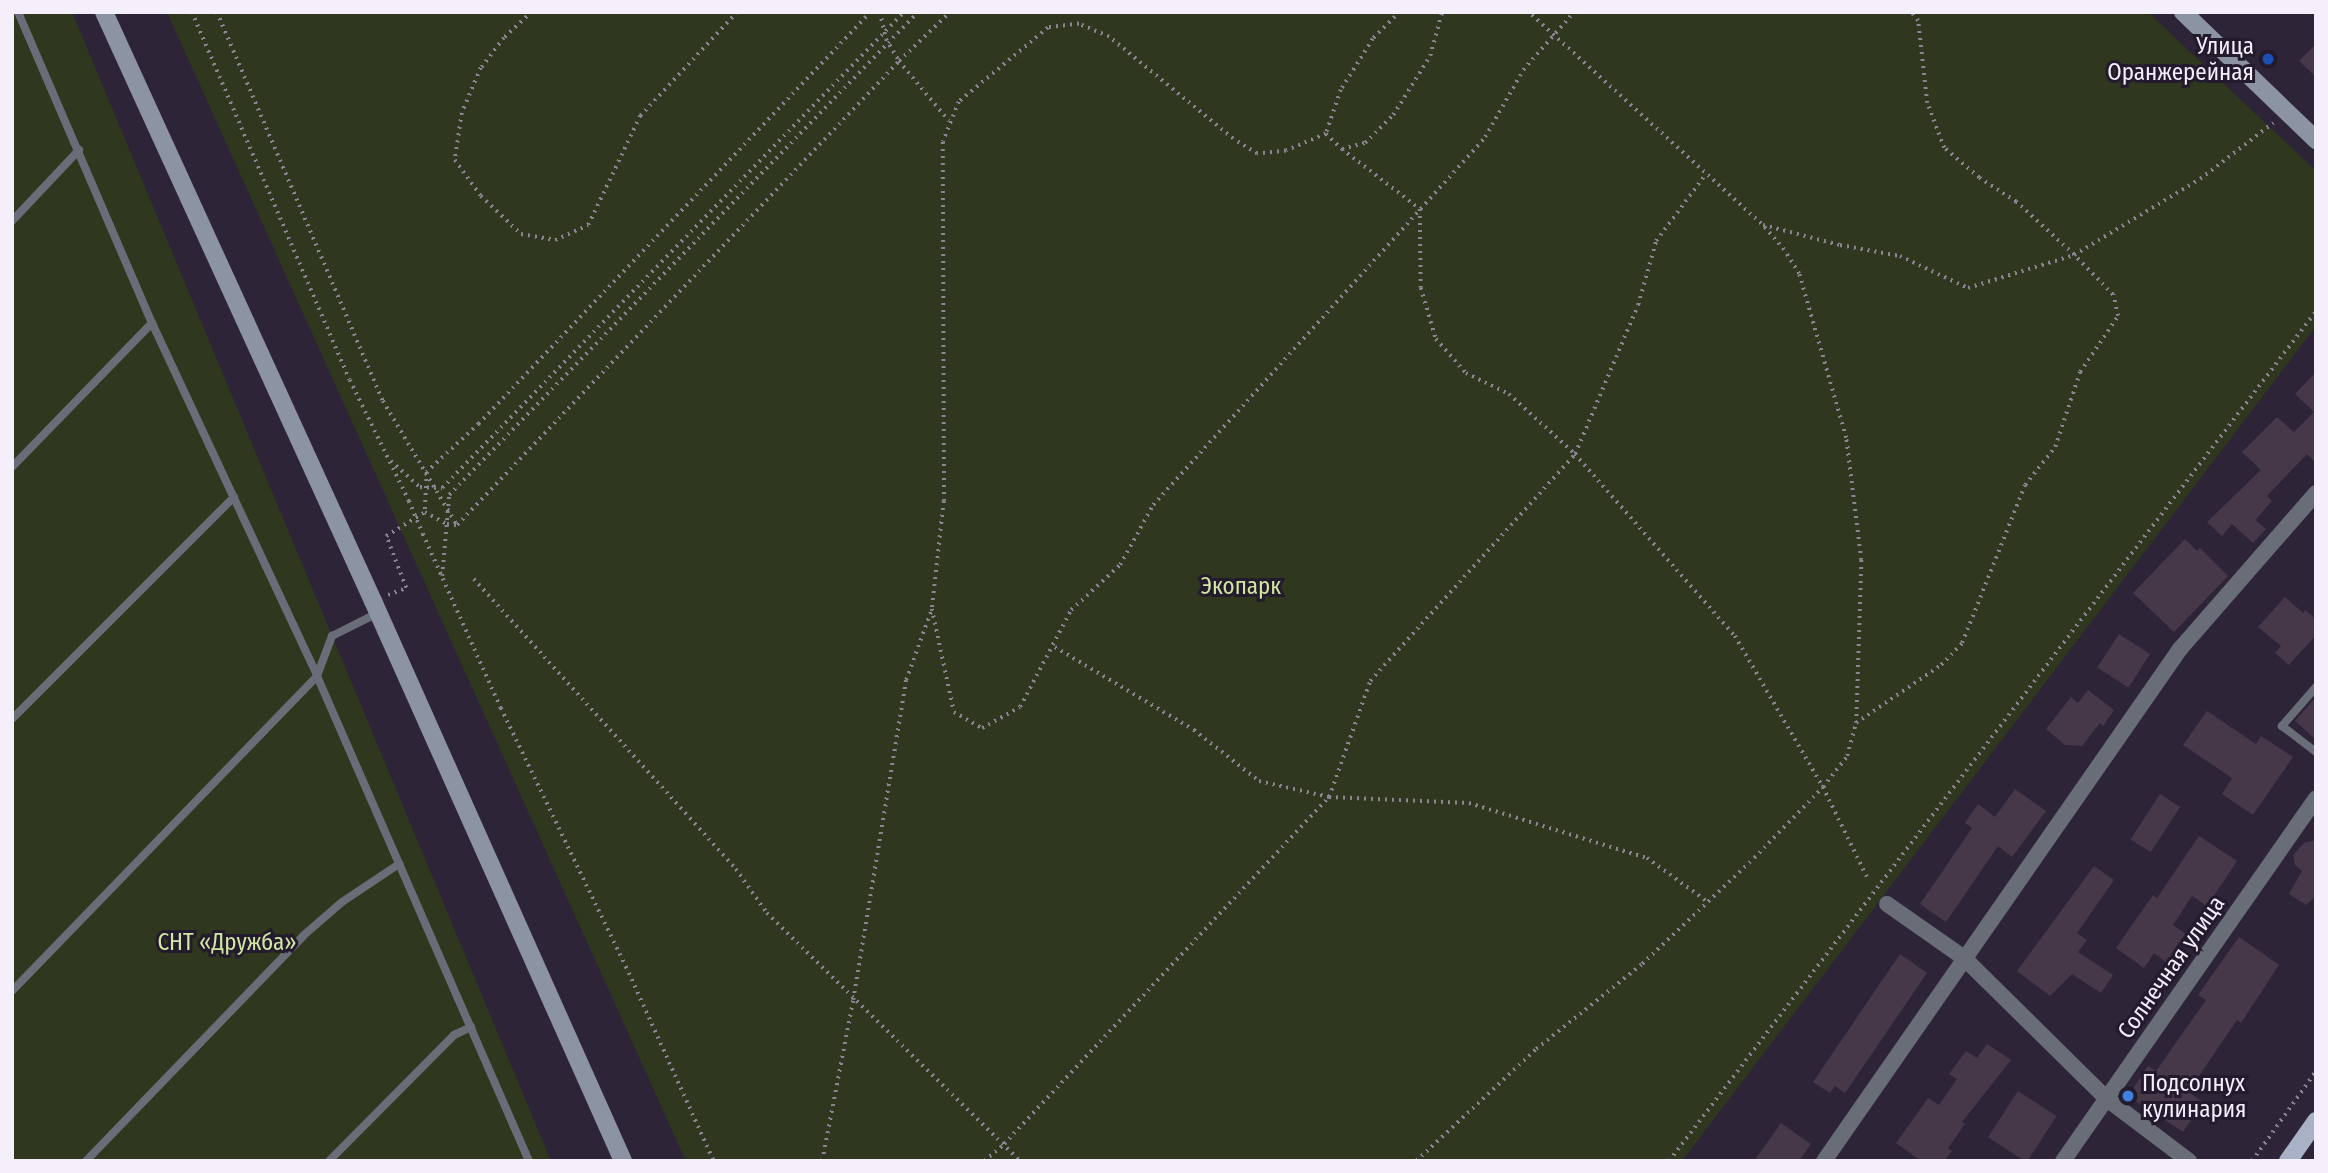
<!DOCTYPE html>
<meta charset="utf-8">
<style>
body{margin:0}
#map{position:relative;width:2328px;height:1173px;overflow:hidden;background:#2d2537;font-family:"Fira Sans Condensed",sans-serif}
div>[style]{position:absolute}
.green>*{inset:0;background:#2f371e}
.building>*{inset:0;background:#463749;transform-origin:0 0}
.path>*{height:3.5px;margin-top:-1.75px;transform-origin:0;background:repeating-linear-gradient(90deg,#8a8493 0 2px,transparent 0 7px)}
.lane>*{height:8px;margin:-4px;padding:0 4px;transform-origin:4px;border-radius:4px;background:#696d77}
.street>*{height:16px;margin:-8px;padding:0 8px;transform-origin:8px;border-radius:8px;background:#696d77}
.secondary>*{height:18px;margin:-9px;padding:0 9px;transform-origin:9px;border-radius:9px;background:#8c93a3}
.primary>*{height:18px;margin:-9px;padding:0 9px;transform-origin:9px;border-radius:9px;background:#a8b1c5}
.path-bridge>*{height:3.5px;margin-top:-1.75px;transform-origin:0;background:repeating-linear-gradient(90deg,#8a8493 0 2px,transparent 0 7px)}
.dots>*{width:19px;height:19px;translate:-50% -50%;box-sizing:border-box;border:4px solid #231b2d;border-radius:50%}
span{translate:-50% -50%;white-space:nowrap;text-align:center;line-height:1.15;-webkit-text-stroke:6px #231b2d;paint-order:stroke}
.poi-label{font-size:23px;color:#f4effb}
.right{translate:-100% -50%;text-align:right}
.left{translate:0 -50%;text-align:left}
.park-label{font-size:23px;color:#d1e6a0}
.street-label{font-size:23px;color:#f4effb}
.frame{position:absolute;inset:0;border:14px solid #f4effb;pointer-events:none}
</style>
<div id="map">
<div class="green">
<i style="clip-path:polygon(12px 12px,72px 12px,551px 1161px,12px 1161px)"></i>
<i style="clip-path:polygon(167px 12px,2148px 12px,2316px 171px,2316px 326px,1682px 1161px,686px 1161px)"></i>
</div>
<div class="building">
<i style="clip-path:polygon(2316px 44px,2316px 77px,2299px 61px)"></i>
<i style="clip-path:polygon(2316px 372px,2316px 463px,2307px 454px,2267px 496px,2272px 501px,2255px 520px,2266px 529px,2253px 543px,2232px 524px,2222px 536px,2207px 522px,2261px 470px,2242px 452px,2277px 417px,2294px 432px,2314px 412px,2295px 394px)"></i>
<i style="clip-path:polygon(2185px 539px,2197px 551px,2200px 548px,2228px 576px,2174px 632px,2133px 593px)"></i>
<i style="clip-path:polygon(2285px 597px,2303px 613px,2305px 610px,2316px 619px,2316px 635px,2289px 665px,2275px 653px,2281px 646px,2258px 627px)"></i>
<i style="left:2119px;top:634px;width:37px;height:40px;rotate:33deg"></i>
<i style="clip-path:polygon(2088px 690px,2114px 710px,2103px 726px,2100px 723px,2082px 746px,2065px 745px,2046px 729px,2071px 697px,2078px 703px)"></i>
<i style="clip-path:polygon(2316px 697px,2316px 740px,2295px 721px)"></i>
<i style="clip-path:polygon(2207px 711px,2256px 744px,2261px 736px,2293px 757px,2253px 815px,2222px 794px,2232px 778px,2183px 745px)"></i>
<i style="clip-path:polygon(2015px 789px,2046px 811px,2012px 857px,1998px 846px,1946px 922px,1920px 904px,1972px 828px,1965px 823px,1978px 804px,1995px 817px)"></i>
<i style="left:2160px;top:794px;width:24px;height:54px;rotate:33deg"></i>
<i style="clip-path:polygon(2199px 836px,2237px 861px,2207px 906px,2192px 896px,2173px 925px,2186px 934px,2166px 962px,2154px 953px,2144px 968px,2116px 948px,2153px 895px,2157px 898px)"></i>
<i style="clip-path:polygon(2316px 840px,2316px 896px,2306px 905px,2289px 894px,2302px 871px,2295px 865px,2293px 855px,2304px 843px)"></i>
<i style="clip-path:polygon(2094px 866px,2114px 880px,2077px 933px,2087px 940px,2078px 952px,2113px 975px,2101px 993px,2072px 974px,2050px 996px,2017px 971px)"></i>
<i style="clip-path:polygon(2239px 937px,2279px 965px,2241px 1023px,2237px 1020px,2188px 1092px,2203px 1102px,2183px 1132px,2128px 1096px,2148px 1066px,2156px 1071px,2206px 1000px,2198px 995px)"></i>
<i style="clip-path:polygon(1900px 954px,1927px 973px,1845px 1093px,1835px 1086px,1830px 1093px,1813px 1082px)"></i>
<i style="clip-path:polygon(1987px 1044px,2011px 1060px,1962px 1122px,1965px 1124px,1948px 1148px,1952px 1151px,1944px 1161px,1921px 1161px,1896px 1143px,1928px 1098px,1939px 1105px,1957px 1079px,1949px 1074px,1966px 1051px,1977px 1058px)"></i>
<i style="left:2018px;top:1091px;width:46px;height:55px;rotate:33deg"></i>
<i style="clip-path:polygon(1781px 1123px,1811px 1144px,1799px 1161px,1754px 1161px)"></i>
</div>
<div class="path">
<i style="left:192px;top:12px;width:400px;rotate:66.8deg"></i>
<i style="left:350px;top:380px;width:135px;rotate:64deg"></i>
<i style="left:217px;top:12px;width:423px;rotate:66.9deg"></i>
<i style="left:383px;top:401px;width:144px;rotate:59.2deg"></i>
<i style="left:532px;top:12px;width:38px;rotate:137deg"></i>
<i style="left:504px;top:38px;width:38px;rotate:127deg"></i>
<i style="left:481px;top:68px;width:49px;rotate:112.9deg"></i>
<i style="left:462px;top:113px;width:48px;rotate:98.5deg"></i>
<i style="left:455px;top:160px;width:44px;rotate:54.2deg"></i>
<i style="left:481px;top:196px;width:55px;rotate:43.5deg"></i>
<i style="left:521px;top:234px;width:35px;rotate:10deg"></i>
<i style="left:555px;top:240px;width:36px;rotate:-24deg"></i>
<i style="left:588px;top:225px;width:121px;rotate:-64.5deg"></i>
<i style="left:640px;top:116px;width:142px;rotate:-47deg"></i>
<i style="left:871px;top:12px;width:569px;rotate:133.58deg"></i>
<i style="left:479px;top:424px;width:71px;rotate:137.3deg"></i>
<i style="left:427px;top:472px;width:40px;rotate:92.9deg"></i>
<i style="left:425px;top:512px;width:25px;rotate:29deg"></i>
<i style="left:447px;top:524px;width:10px;rotate:6deg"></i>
<i style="left:457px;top:525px;width:641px;rotate:-46.39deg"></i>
<i style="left:899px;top:61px;width:71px;rotate:-43.9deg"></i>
<i style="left:880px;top:12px;width:28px;rotate:77deg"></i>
<i style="left:886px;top:39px;width:26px;rotate:59deg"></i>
<i style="left:899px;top:61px;width:78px;rotate:50.2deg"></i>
<i style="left:1400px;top:12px;width:38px;rotate:135deg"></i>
<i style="left:1373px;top:39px;width:60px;rotate:122.1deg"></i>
<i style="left:1341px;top:90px;width:46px;rotate:108.8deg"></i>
<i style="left:1326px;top:134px;width:43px;rotate:157deg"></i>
<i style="left:1286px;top:151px;width:29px;rotate:174deg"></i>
<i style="left:1257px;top:154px;width:28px;rotate:-148deg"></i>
<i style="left:1233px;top:139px;width:161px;rotate:-140.6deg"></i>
<i style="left:1109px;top:37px;width:33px;rotate:-157deg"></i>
<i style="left:1079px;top:24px;width:31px;rotate:173deg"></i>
<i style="left:1048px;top:28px;width:116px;rotate:140.3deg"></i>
<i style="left:959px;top:102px;width:43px;rotate:111.8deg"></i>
<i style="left:943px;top:142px;width:359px;rotate:89.8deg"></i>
<i style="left:944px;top:501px;width:109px;rotate:96.3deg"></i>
<i style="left:932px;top:609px;width:105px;rotate:77.9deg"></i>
<i style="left:954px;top:712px;width:32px;rotate:30deg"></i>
<i style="left:982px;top:728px;width:43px;rotate:-28.9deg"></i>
<i style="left:1020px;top:707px;width:110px;rotate:-62.3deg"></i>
<i style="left:1071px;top:610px;width:67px;rotate:-42.6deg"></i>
<i style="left:1120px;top:565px;width:68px;rotate:-61.2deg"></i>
<i style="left:1153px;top:505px;width:496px;rotate:-47.9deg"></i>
<i style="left:1485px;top:137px;width:77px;rotate:-60.4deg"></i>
<i style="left:1523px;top:70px;width:77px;rotate:-48.7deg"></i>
<i style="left:1326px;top:134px;width:22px;rotate:43deg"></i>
<i style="left:1342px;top:149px;width:24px;rotate:-15deg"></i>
<i style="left:1365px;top:143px;width:40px;rotate:-45deg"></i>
<i style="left:1393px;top:115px;width:70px;rotate:-57.9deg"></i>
<i style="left:1430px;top:56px;width:46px;rotate:-74.7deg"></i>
<i style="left:1342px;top:149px;width:98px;rotate:37.6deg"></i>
<i style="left:1420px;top:209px;width:79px;rotate:89.3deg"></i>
<i style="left:1421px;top:288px;width:53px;rotate:73.6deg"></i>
<i style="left:1436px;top:339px;width:45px;rotate:48.6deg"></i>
<i style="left:1466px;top:373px;width:48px;rotate:26deg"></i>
<i style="left:1509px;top:394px;width:89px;rotate:42.3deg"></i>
<i style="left:1575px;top:454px;width:242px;rotate:48.7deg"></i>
<i style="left:1735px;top:636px;width:175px;rotate:59.8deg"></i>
<i style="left:1823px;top:787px;width:100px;rotate:63.9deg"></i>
<i style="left:1763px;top:225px;width:80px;rotate:14.6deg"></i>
<i style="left:1840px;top:245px;width:61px;rotate:10.4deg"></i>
<i style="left:1900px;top:256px;width:75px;rotate:25.2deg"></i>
<i style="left:1968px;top:288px;width:111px;rotate:-17.3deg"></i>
<i style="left:2074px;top:255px;width:147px;rotate:-31.1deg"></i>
<i style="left:2200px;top:179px;width:92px;rotate:-37.5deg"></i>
<i style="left:391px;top:461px;width:39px;rotate:42deg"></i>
<i style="left:420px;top:487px;width:22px;rotate:3deg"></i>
<i style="left:442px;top:488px;width:663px;rotate:-45.86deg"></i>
<i style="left:423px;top:534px;width:191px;rotate:65.9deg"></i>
<i style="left:501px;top:708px;width:294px;rotate:64.2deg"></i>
<i style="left:629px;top:973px;width:206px;rotate:65.7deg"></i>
<i style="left:442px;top:576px;width:81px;rotate:-85.1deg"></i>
<i style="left:449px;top:495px;width:673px;rotate:-45.84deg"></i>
<i style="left:474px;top:579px;width:391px;rotate:47.9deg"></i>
<i style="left:736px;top:869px;width:54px;rotate:54.8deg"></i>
<i style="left:767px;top:913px;width:354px;rotate:44.4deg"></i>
<i style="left:388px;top:595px;width:19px;rotate:-21deg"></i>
<i style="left:406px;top:588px;width:56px;rotate:-111deg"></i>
<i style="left:386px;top:536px;width:46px;rotate:-31.6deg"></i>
<i style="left:1055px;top:647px;width:162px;rotate:30.8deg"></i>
<i style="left:1194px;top:730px;width:83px;rotate:38.1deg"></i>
<i style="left:1259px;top:781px;width:72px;rotate:12.9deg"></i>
<i style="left:1329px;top:797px;width:140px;rotate:2.5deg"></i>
<i style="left:1469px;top:803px;width:186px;rotate:17.2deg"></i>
<i style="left:1647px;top:858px;width:75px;rotate:35.8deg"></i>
<i style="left:1856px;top:723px;width:103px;rotate:-34.3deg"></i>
<i style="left:1941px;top:665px;width:30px;rotate:-46deg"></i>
<i style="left:1962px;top:643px;width:170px;rotate:-68.3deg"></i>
<i style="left:2025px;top:485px;width:48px;rotate:-51.7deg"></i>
<i style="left:2055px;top:447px;width:79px;rotate:-71.6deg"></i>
<i style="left:2080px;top:372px;width:68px;rotate:-55.8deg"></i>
<i style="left:2118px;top:316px;width:22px;rotate:-103deg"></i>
<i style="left:2113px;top:295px;width:56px;rotate:-134.3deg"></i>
<i style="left:2074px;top:255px;width:79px;rotate:-137.6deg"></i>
<i style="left:2016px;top:202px;width:44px;rotate:-147deg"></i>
<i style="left:1979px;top:178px;width:46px;rotate:-139.4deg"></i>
<i style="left:1944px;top:148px;width:48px;rotate:-110.7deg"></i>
<i style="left:1927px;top:103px;width:82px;rotate:-96.3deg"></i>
<i style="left:1918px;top:21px;width:11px;rotate:-128deg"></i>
<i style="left:822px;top:1161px;width:164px;rotate:-79.1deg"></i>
<i style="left:853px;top:1000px;width:324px;rotate:-80.6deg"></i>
<i style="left:906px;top:680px;width:73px;rotate:-70.1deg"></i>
<i style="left:984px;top:1161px;width:26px;rotate:-40deg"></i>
<i style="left:1004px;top:1144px;width:475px;rotate:-46.9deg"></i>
<i style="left:1329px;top:797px;width:123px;rotate:-70.5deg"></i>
<i style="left:1370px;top:681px;width:306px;rotate:-47.9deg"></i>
<i style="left:1575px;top:454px;width:162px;rotate:-67.1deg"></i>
<i style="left:1638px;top:305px;width:66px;rotate:-74.3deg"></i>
<i style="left:1656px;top:241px;width:82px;rotate:-53.4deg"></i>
<i style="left:1416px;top:1161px;width:164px;rotate:-43deg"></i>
<i style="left:1536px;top:1049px;width:136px;rotate:-38.7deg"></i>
<i style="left:1642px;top:964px;width:154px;rotate:-43.4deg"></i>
<i style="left:1754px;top:858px;width:99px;rotate:-45.8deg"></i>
<i style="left:1823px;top:787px;width:39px;rotate:-52deg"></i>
<i style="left:1847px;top:756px;width:34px;rotate:-75deg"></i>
<i style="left:1856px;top:723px;width:163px;rotate:-88.2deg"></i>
<i style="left:1861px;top:560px;width:123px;rotate:-97deg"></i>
<i style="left:1846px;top:438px;width:171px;rotate:-106deg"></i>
<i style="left:1799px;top:274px;width:28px;rotate:-122deg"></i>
<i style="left:1784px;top:250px;width:35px;rotate:-131deg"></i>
<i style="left:1761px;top:224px;width:315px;rotate:-137.7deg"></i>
<i style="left:1669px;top:1161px;width:1068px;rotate:-52.72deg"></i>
<i style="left:2252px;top:1161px;width:110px;rotate:-54.6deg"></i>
</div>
<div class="lane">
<i style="left:18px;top:12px;width:339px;rotate:66.7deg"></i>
<i style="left:152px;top:323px;width:390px;rotate:64.9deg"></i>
<i style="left:317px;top:676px;width:529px;rotate:66.39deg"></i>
<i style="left:12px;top:221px;width:98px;rotate:-46.7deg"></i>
<i style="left:12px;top:467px;width:201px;rotate:-45.8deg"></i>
<i style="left:2316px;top:687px;width:52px;rotate:131.1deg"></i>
<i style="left:2282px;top:726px;width:43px;rotate:37.4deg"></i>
<i style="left:12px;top:719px;width:314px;rotate:-45deg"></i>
<i style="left:12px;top:991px;width:438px;rotate:-45.9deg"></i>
<i style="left:317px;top:676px;width:43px;rotate:-69.4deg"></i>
<i style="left:332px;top:636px;width:51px;rotate:-26.6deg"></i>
<i style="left:86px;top:1161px;width:314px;rotate:-46deg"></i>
<i style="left:304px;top:935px;width:50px;rotate:-41deg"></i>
<i style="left:342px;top:902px;width:69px;rotate:-33.7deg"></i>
<i style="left:329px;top:1161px;width:177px;rotate:-45.2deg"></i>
<i style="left:454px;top:1035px;width:19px;rotate:-25deg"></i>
</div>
<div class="street">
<i style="left:1887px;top:904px;width:94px;rotate:35deg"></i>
<i style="left:1964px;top:958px;width:201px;rotate:44.6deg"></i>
<i style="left:2107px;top:1099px;width:103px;rotate:37.1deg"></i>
<i style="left:1824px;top:1161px;width:624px;rotate:-55.19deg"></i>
<i style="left:2180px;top:649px;width:207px;rotate:-48.9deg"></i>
<i style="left:2063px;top:1161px;width:442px;rotate:-55.1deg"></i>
</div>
<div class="secondary">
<i style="left:104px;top:12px;width:648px;rotate:65.45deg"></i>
<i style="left:373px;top:601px;width:613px;rotate:65.94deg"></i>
<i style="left:2183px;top:12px;width:185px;rotate:43.9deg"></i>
</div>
<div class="primary">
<i style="left:2288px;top:1161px;width:49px;rotate:-55deg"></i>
</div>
<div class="path-bridge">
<i style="left:409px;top:501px;width:36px;rotate:67deg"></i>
</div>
<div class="dots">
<i style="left:2268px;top:59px;background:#1a4fb4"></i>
<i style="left:2128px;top:1096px;background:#3f7fe0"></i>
</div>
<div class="poi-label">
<span class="right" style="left:2254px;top:59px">Улица<br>Оранжерейная</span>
<span class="left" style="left:2142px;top:1096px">Подсолнух<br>кулинария</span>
</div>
<div class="park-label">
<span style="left:1241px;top:586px">Экопарк</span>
<span style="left:227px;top:942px">СНТ «Дружба»</span>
</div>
<div class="street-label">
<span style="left:2171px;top:967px;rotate:-55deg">Солнечная улица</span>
</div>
<div class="frame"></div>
</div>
